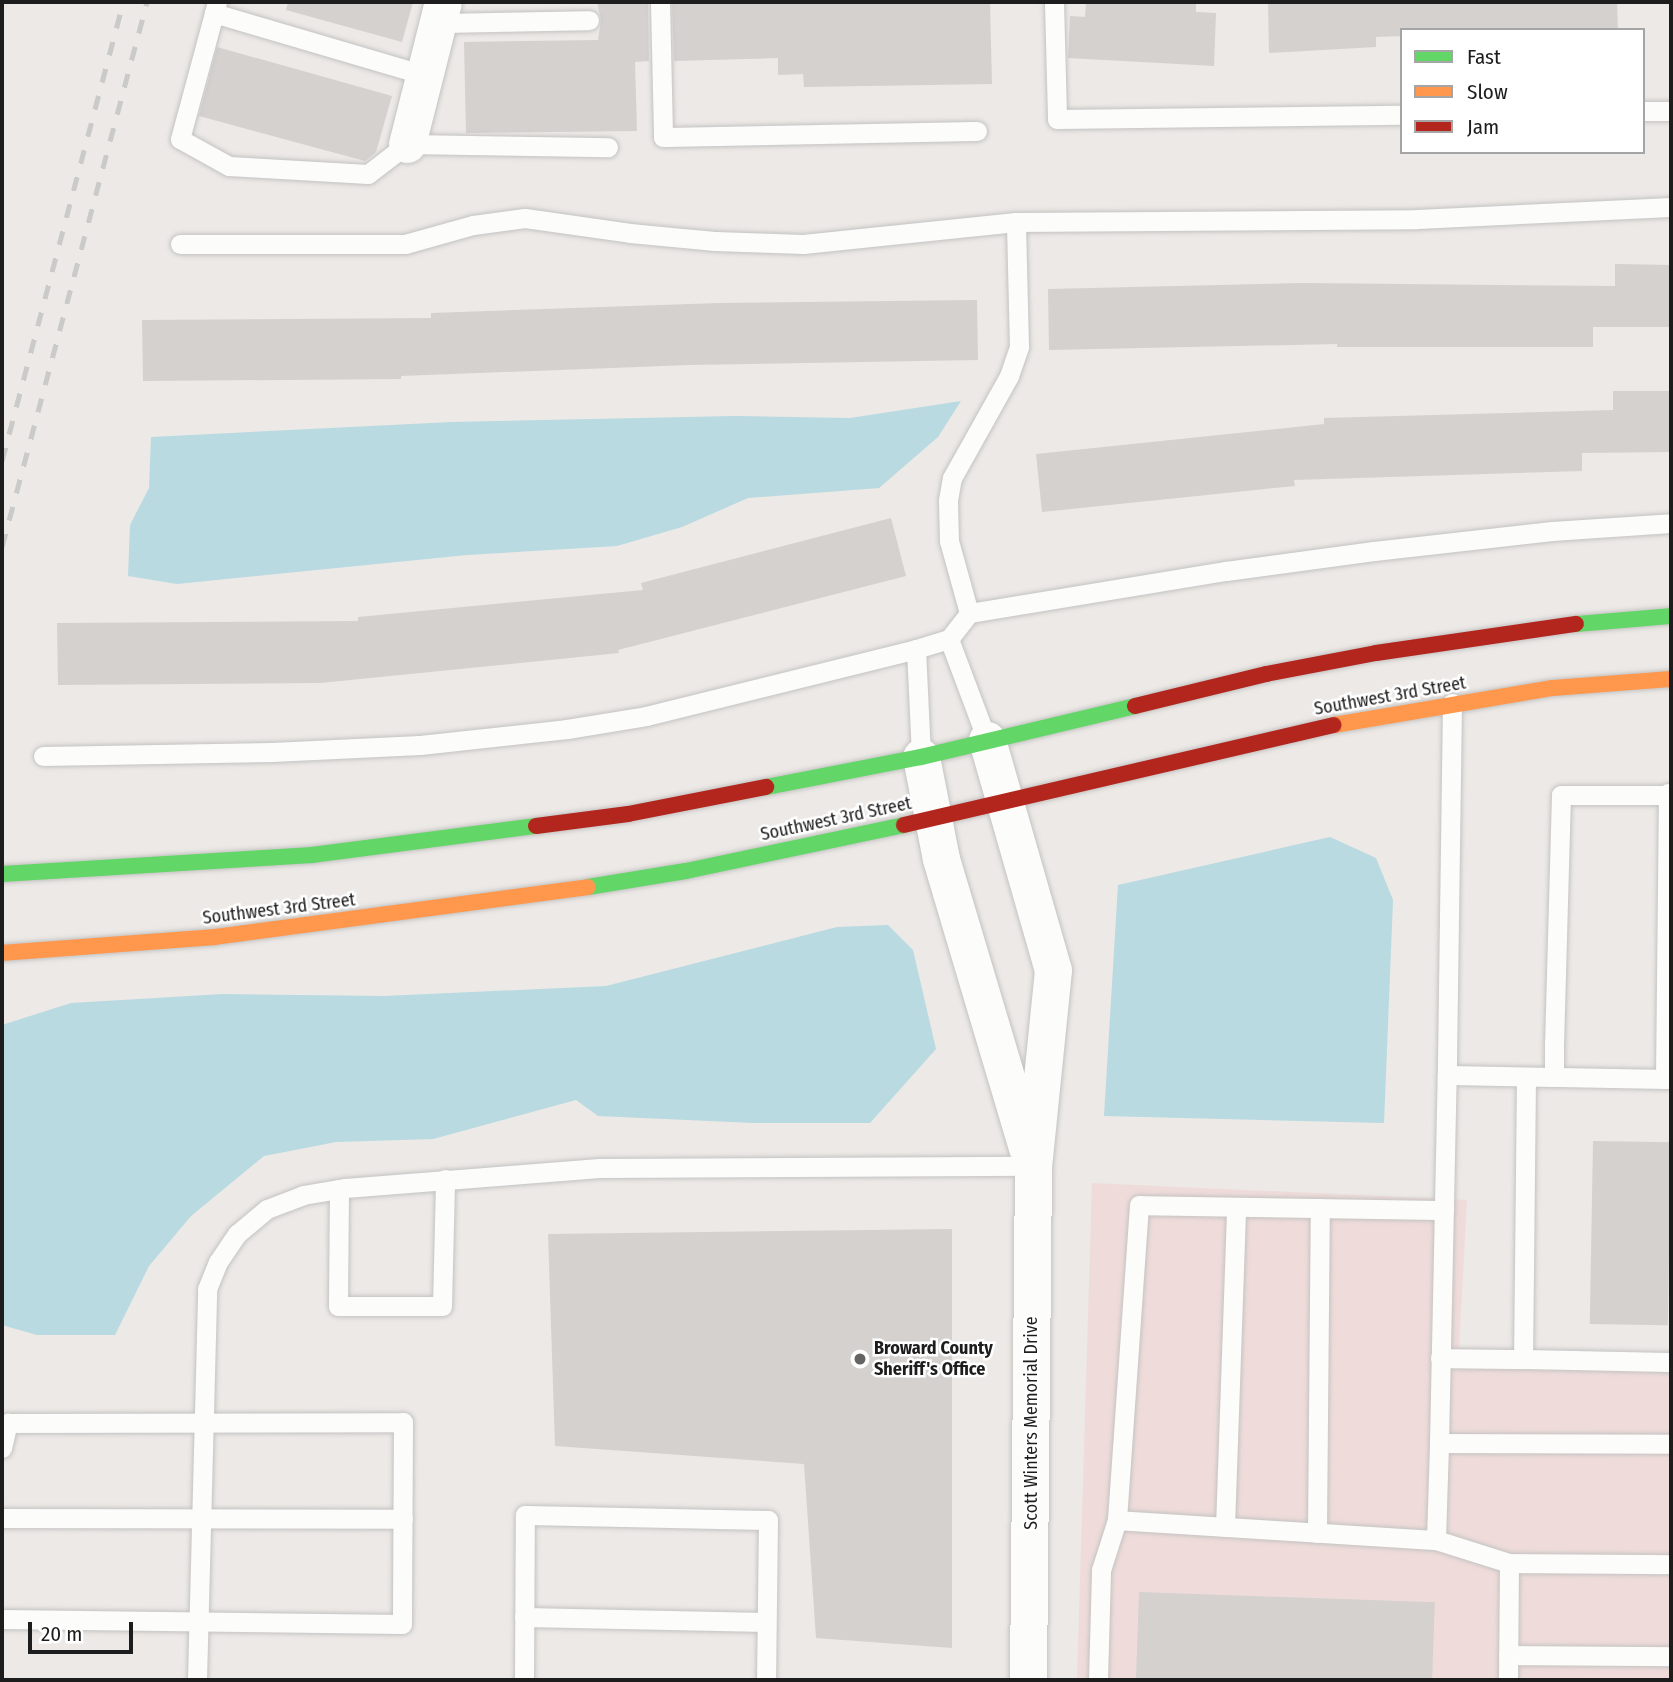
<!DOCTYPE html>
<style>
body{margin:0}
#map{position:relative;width:1673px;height:1682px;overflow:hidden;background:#ece9e6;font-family:"Fira Sans Condensed",sans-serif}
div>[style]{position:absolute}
.commercial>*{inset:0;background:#efdcda}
.water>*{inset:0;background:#b8dae0}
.building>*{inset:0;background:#d4d1cf;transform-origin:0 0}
.roads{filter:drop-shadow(0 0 2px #c4c3c2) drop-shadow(0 0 2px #c4c3c2)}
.lane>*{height:19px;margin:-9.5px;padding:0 9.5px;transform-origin:9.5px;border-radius:9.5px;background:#fcfcfb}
.street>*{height:37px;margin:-18.5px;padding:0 18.5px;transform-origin:18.5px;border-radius:18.5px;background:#fcfcfb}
.fast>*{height:16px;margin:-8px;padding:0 8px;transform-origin:8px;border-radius:8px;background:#63d668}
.slow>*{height:16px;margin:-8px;padding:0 8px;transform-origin:8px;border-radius:8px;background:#ff974d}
.jam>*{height:16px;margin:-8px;padding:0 8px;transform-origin:8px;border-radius:8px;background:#b3261e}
.rail>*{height:5px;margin-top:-2.5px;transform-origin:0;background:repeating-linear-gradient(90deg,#cacac9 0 14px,transparent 0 28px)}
.dots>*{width:19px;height:19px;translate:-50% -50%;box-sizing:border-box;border:4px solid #fff;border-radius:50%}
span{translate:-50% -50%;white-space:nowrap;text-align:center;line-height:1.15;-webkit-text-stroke:5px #fff;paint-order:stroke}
.street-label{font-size:18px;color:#1d1d1d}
.poi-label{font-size:18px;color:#1d1d1d;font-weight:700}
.left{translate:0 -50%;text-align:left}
.frame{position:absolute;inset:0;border:4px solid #1d1d1d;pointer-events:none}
.legend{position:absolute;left:1400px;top:28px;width:245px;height:126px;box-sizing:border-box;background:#fff;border:2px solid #a5a5a5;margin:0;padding:9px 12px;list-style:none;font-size:21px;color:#1d1d1d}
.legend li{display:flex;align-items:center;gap:14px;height:35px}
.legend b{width:35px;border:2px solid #a5a5a5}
.scale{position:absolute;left:28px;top:1622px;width:105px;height:32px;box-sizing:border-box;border:4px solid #1d1d1d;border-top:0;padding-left:9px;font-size:21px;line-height:24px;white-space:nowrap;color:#1d1d1d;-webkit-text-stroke:5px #fff;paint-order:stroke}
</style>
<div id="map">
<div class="commercial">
<i style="clip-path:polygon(1092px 1183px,1467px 1200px,1459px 1348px,1671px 1354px,1671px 1680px,1077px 1680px)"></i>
</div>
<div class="water">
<i style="clip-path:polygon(961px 401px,938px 437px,879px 488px,748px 498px,682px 527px,617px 546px,467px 555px,177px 584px,128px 576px,130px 525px,149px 488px,151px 437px,452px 422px,735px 416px,850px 418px)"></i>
<i style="clip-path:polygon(1330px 837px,1376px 858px,1393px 900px,1384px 1123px,1104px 1116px,1118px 885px)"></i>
<i style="clip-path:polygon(888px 925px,913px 950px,936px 1049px,870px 1123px,754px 1123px,598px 1116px,576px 1100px,433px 1139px,336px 1142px,264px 1156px,191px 1216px,149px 1266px,115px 1335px,37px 1335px,2px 1325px,2px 1025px,71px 1003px,223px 994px,384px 996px,606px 986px,837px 927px)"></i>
</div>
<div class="building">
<i style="clip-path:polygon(288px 2px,413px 2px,402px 42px,286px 10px)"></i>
<i style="clip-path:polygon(597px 2px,648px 2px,649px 61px,635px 62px,637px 131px,466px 133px,464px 42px,598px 40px,601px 20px)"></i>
<i style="clip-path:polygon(672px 2px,990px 2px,992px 84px,804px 87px,803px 74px,778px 75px,778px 58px,674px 61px)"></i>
<i style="clip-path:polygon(1086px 2px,1196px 2px,1196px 12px,1216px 13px,1214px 66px,1068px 58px,1070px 16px,1085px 17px)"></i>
<i style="clip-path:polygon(1268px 2px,1617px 2px,1618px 30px,1402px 30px,1402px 36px,1376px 37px,1376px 47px,1269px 53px)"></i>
<i style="clip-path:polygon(217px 47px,392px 96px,376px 152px,365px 161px,199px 116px)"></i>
<i style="clip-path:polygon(1615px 264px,1671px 265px,1671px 327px,1593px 327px,1593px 347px,1337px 347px,1337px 344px,1049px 350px,1048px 289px,1303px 283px,1615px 286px)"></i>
<i style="clip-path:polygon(977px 300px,978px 360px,689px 365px,401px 376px,401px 379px,143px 381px,142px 320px,431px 318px,431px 313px,719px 303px)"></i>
<i style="clip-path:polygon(1613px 391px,1671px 391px,1671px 452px,1582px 453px,1582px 471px,1294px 480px,1295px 486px,1042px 512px,1036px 454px,1324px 424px,1324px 418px,1613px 410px)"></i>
<i style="clip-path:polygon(891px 518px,906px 576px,618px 650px,619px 653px,320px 683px,58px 685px,57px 623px,358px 621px,358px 617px,643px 590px,641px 583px)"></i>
<i style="left:1593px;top:1141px;width:78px;height:183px;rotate:1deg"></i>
<i style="clip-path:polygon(952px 1229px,952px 1648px,816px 1638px,804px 1464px,555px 1446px,548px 1234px)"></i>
<i style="left:1139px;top:1592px;width:296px;height:88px;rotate:2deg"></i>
</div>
<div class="roads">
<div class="lane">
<i style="left:217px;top:2px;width:142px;rotate:105.1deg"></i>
<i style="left:180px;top:139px;width:56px;rotate:28.9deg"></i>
<i style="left:229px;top:166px;width:139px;rotate:3.3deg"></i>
<i style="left:368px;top:174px;width:49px;rotate:-37.6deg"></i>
<i style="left:407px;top:144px;width:201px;rotate:0.9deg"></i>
<i style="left:660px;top:2px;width:135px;rotate:88.7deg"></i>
<i style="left:663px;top:137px;width:314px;rotate:-1.1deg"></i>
<i style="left:1054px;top:2px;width:117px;rotate:88.5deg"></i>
<i style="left:1057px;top:119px;width:345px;rotate:-0.7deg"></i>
<i style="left:214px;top:13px;width:220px;rotate:16.4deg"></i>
<i style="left:438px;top:23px;width:151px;rotate:-1.1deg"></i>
<i style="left:1643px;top:111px;width:28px"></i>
<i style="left:180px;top:244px;width:225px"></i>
<i style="left:405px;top:244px;width:71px;rotate:-15.6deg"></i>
<i style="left:473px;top:225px;width:52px;rotate:-7.7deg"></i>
<i style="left:525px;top:218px;width:106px;rotate:8.1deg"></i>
<i style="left:630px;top:233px;width:85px;rotate:5.4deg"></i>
<i style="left:715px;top:241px;width:88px;rotate:2deg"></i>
<i style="left:803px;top:244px;width:214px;rotate:-5.9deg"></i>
<i style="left:969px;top:613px;width:75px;rotate:-105.5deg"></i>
<i style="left:949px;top:541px;width:41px;rotate:-91.4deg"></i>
<i style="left:948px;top:500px;width:22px;rotate:-80deg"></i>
<i style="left:952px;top:478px;width:117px;rotate:-60.8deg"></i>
<i style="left:1009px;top:376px;width:31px;rotate:-71deg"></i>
<i style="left:1019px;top:347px;width:125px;rotate:-91.4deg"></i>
<i style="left:1016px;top:222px;width:401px;rotate:-0.4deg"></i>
<i style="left:1417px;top:219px;width:254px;rotate:-2.7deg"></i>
<i style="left:949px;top:639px;width:108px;rotate:69.4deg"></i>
<i style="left:916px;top:649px;width:108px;rotate:87.3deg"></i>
<i style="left:1452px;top:703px;width:372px;rotate:90.8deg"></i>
<i style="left:1447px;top:1075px;width:107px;rotate:1.1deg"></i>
<i style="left:43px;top:756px;width:229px;rotate:-1deg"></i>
<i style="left:272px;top:752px;width:148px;rotate:-2.7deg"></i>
<i style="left:420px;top:745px;width:148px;rotate:-6.2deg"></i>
<i style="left:567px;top:729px;width:80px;rotate:-9.3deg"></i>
<i style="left:646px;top:716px;width:278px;rotate:-13.9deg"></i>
<i style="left:916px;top:649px;width:34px;rotate:-17deg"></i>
<i style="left:949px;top:639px;width:33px;rotate:-52deg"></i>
<i style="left:969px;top:613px;width:260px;rotate:-9.3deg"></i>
<i style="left:1226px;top:571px;width:149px;rotate:-7.7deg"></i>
<i style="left:1374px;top:551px;width:179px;rotate:-6.4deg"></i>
<i style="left:1552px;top:531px;width:119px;rotate:-3.8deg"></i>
<i style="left:1671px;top:795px;width:110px;rotate:180deg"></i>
<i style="left:1561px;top:795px;width:248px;rotate:91.6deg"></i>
<i style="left:1554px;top:1043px;width:34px;rotate:90deg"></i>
<i style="left:1554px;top:1077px;width:117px;rotate:1deg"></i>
<i style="left:1526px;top:1077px;width:282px;rotate:90.6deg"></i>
<i style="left:1523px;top:1359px;width:148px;rotate:1.2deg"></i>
<i style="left:1665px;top:1079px;width:286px;rotate:-89.4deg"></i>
<i style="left:339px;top:1189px;width:117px;rotate:90.5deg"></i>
<i style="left:338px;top:1306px;width:104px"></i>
<i style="left:442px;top:1306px;width:127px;rotate:-88.6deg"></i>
<i style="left:1444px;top:1210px;width:305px;rotate:-179.1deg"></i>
<i style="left:1139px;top:1205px;width:316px;rotate:94deg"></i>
<i style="left:1117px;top:1520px;width:320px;rotate:3.6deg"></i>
<i style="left:1436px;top:1540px;width:97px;rotate:-88.2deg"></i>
<i style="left:1439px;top:1443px;width:368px;rotate:-88.8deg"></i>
<i style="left:1440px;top:1358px;width:83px;rotate:0.7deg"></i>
<i style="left:1439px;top:1443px;width:232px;rotate:0.2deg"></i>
<i style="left:2px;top:1448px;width:26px;rotate:-77deg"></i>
<i style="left:8px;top:1423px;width:395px;rotate:-0.1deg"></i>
<i style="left:403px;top:1422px;width:202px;rotate:90.3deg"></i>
<i style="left:402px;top:1624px;width:400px;rotate:-179.3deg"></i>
<i style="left:2px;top:1518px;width:401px;rotate:0.1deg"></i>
<i style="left:1225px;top:1527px;width:320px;rotate:-88deg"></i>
<i style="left:1317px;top:1533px;width:325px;rotate:-89.5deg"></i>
<i style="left:1436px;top:1540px;width:77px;rotate:17.5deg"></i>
<i style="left:524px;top:1617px;width:242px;rotate:1.2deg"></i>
<i style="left:1508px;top:1655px;width:163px;rotate:0.4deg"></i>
<i style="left:197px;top:1680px;width:391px;rotate:-88.5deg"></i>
<i style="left:207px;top:1289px;width:29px;rotate:-68deg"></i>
<i style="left:218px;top:1262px;width:34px;rotate:-56deg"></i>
<i style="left:237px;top:1234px;width:39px;rotate:-40deg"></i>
<i style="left:267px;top:1209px;width:39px;rotate:-21deg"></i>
<i style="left:303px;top:1195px;width:43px;rotate:-9.5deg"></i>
<i style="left:345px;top:1188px;width:255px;rotate:-4.5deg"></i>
<i style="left:599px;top:1168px;width:434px;rotate:-0.3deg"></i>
<i style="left:524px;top:1680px;width:165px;rotate:-89.7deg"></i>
<i style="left:525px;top:1515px;width:243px;rotate:1.2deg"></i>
<i style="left:768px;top:1520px;width:160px;rotate:90.7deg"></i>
<i style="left:1098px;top:1680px;width:110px;rotate:-88.4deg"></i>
<i style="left:1101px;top:1570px;width:52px;rotate:-72.3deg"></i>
<i style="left:1508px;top:1680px;width:117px;rotate:-89.5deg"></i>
<i style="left:1509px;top:1563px;width:162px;rotate:0.4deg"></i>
</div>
<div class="street">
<i style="left:407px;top:144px;width:146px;rotate:-75.8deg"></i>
<i style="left:987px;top:740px;width:239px;rotate:74deg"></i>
<i style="left:1053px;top:970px;width:197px;rotate:95.8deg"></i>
<i style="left:1033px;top:1166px;width:514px;rotate:90.56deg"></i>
<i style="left:921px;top:757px;width:104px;rotate:78.9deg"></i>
<i style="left:941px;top:859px;width:302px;rotate:73.4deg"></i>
</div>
<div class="fast">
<i style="left:1576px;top:624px;width:95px;rotate:-4.8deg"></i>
<i style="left:766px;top:787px;width:158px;rotate:-11deg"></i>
<i style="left:921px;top:757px;width:220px;rotate:-13.4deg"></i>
<i style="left:2px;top:874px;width:311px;rotate:-3.5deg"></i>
<i style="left:312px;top:855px;width:226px;rotate:-7.4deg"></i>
<i style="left:588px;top:887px;width:99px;rotate:-9.3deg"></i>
<i style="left:686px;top:871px;width:223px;rotate:-11.9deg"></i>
</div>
<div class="slow">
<i style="left:1334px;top:725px;width:222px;rotate:-9.6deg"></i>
<i style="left:1553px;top:688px;width:118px;rotate:-4.4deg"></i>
<i style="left:2px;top:953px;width:213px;rotate:-4.3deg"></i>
<i style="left:214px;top:937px;width:377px;rotate:-7.6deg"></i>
</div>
<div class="jam">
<i style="left:1135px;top:706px;width:135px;rotate:-13.7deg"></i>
<i style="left:1266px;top:674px;width:112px;rotate:-10.8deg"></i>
<i style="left:1376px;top:653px;width:202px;rotate:-8.3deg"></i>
<i style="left:904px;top:825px;width:441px;rotate:-13.1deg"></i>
<i style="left:536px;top:826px;width:93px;rotate:-7.4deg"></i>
<i style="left:628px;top:814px;width:141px;rotate:-11.1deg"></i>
</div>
</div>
<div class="rail">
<i style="left:2px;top:461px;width:475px;rotate:-75.2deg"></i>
<i style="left:2px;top:547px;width:564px;rotate:-75.1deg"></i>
</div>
<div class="dots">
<i style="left:860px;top:1359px;background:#656463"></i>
</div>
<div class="street-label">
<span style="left:1390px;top:696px;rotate:-10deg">Southwest 3rd Street</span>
<span style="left:836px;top:819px;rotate:-12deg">Southwest 3rd Street</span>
<span style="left:279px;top:909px;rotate:-7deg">Southwest 3rd Street</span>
<span style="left:1031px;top:1423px;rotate:-90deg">Scott Winters Memorial Drive</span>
</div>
<div class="poi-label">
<span class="left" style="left:874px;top:1359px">Broward County<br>Sheriff's Office</span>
</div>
<div class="frame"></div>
<ul class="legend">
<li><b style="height:9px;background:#63d668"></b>Fast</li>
<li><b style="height:9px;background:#ff974d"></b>Slow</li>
<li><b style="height:9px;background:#b3261e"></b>Jam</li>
</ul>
<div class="scale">20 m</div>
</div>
